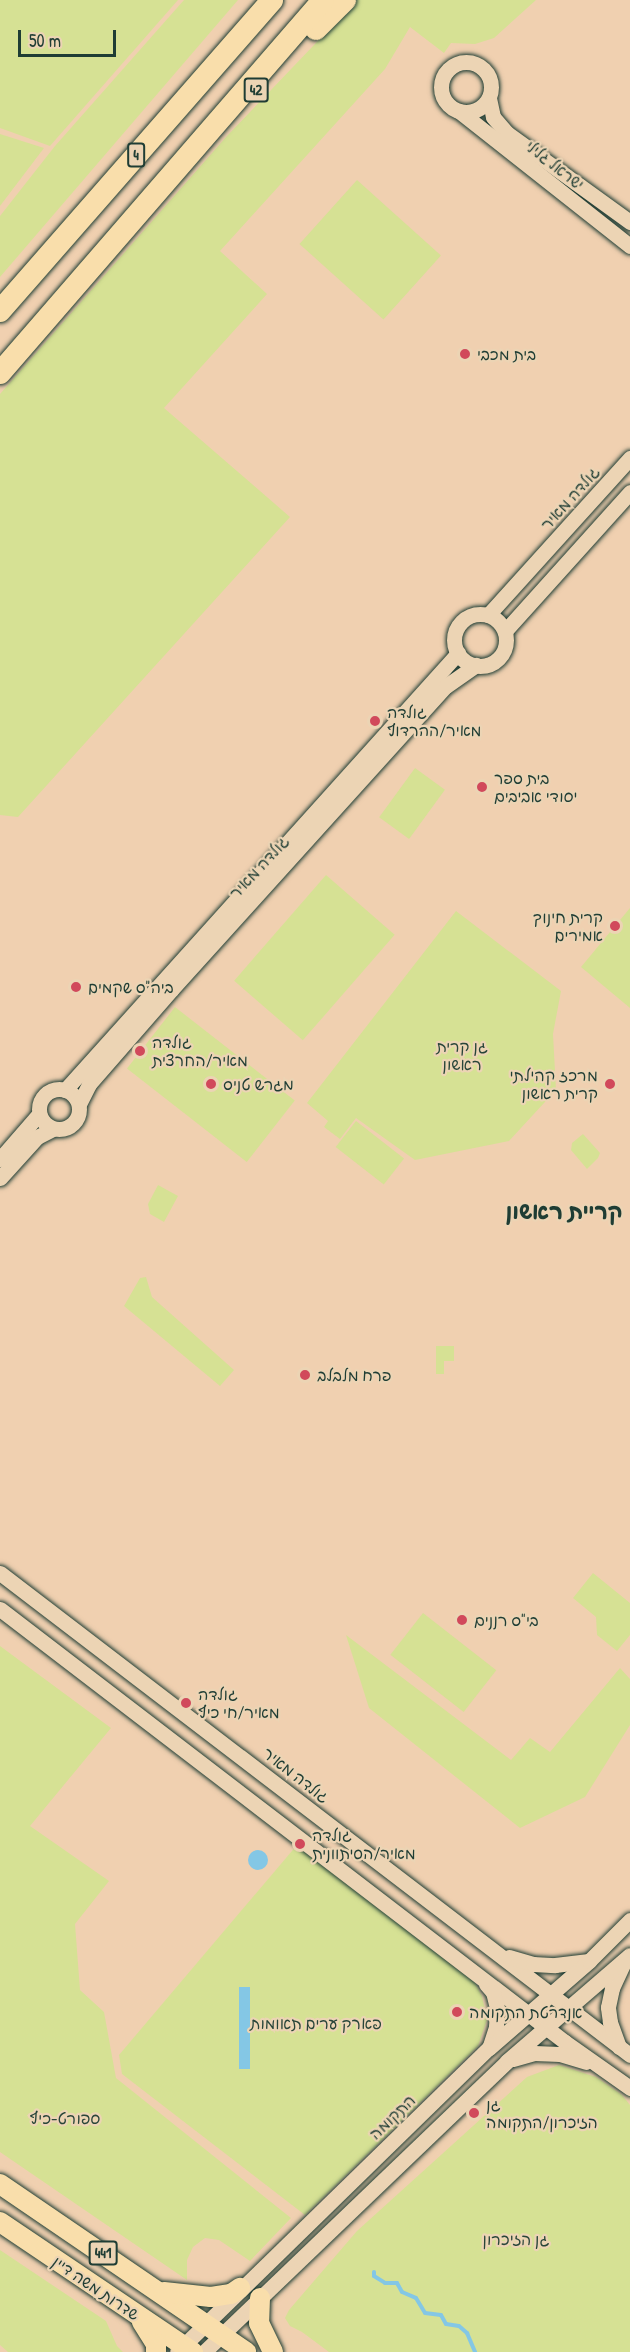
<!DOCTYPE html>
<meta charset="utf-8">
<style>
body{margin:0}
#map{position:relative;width:630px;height:2352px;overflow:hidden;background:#f0d0b0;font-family:"Patrick Hand","Playpen Sans Hebrew",sans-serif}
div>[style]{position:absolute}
.green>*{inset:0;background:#d6e194;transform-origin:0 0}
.water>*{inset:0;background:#84c7e5;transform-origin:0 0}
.round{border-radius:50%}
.stream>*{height:4px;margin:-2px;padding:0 2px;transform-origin:2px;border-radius:2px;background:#84c7e5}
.roads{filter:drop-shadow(0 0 2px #1f3d34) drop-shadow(0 0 2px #1f3d34)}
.tertiary>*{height:15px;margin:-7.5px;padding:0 7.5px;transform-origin:7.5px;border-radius:7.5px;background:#ecd4b4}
.tertiary>.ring{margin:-7.5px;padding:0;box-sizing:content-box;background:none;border:15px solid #ecd4b4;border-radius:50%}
.primary>*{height:20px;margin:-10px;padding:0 10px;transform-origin:10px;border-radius:10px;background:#f9deab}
.motorway>*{height:22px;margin:-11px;padding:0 11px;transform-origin:11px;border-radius:11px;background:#f9deab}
.dots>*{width:16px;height:16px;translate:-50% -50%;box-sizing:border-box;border:3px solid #ecd4b4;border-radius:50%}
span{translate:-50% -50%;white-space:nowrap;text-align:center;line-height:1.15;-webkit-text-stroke:4.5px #ecd4b4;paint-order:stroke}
.shield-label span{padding:2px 4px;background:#ecd4b4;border:2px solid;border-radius:4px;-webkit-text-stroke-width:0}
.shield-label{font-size:15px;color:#1f3d34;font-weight:700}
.street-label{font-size:16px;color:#1f3d34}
.poi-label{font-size:16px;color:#1f3d34}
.left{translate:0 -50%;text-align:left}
.right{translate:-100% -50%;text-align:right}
.park-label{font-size:16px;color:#284539}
.district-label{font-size:22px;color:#1f3d34;font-weight:700}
.scale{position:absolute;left:18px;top:30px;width:98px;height:27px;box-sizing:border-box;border:3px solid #1f3d34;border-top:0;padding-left:8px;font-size:18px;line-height:21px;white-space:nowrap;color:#1f3d34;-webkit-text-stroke:4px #ecd4b4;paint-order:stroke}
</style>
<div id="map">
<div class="green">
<i style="clip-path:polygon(0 0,178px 0,50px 146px,0 128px)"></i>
<i style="clip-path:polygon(184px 0,238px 0,0 277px,0 216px,55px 146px)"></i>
<i style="clip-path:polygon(357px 0,536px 0,494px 38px,475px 44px,451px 43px,444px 53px,410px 27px,385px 69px,220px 251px,267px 294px,164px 408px,290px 517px,18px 817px,0 815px,0 394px,227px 136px)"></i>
<i style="clip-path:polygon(0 134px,44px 148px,0 206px)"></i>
<i style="left:357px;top:180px;width:113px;height:86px;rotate:42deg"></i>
<i style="left:415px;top:768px;width:37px;height:61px;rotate:36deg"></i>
<i style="left:326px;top:875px;width:91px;height:140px;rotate:41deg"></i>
<i style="clip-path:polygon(630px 908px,630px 1008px,581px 967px)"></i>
<i style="clip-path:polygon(456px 911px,561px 991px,553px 1034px,556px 1090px,509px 1141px,415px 1160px,356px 1118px,340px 1139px,324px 1127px,328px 1121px,307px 1103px)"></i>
<i style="left:175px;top:1007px;width:152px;height:78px;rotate:38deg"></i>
<i style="left:356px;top:1121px;width:61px;height:33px;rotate:38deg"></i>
<i style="clip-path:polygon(583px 1134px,600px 1153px,598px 1158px,587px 1169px,571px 1150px,572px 1143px)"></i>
<i style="clip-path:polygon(158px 1185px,178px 1196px,164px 1222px,150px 1214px,148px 1204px)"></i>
<i style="clip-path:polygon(146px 1277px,152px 1297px,234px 1370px,220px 1386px,124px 1306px,140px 1278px)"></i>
<i style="clip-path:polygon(436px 1346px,454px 1346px,454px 1361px,444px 1361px,444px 1374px,436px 1374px)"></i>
<i style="clip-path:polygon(593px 1573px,630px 1603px,630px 1635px,617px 1651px,597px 1635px,596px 1617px,573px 1598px)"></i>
<i style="left:423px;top:1613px;width:93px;height:53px;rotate:38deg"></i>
<i style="clip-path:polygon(346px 1635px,511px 1760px,530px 1738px,550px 1752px,620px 1668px,630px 1679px,630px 1725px,585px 1797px,520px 1828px,369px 1708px)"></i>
<i style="clip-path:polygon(0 1646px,111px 1728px,30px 1826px,109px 1881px,75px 1924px,80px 1990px,104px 2012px,116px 2078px,291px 2218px,250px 2261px,219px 2240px,205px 2238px,193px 2247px,187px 2260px,187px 2280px,0 2152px)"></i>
<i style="clip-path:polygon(297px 1845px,472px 1978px,482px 1996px,487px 2020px,478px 2046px,305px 2215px,122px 2074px,119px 2055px)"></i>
<i style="clip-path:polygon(559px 2065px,596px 2077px,622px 2095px,630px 2105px,630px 2352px,329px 2352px,302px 2332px,290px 2326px,285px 2318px,289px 2310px,357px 2231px,527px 2077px)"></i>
<i style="clip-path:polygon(0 2250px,106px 2321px,117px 2346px,123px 2352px,8px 2352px,0 2345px)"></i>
</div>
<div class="water">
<i class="round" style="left:248px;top:1850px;width:20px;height:20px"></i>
<i style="left:239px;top:1987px;width:11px;height:82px"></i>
</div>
<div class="stream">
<i style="left:374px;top:2272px;width:4px;rotate:90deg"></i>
<i style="left:374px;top:2276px;width:13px;rotate:32deg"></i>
<i style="left:385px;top:2283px;width:12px"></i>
<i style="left:397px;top:2283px;width:10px;rotate:61deg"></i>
<i style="left:402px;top:2292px;width:15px;rotate:23deg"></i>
<i style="left:416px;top:2298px;width:17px;rotate:59deg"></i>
<i style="left:425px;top:2313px;width:16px;rotate:7deg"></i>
<i style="left:441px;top:2315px;width:10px;rotate:61deg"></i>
<i style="left:446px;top:2324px;width:13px;rotate:9deg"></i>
<i style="left:459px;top:2326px;width:11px;rotate:41deg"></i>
<i style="left:467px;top:2333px;width:21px;rotate:67deg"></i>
</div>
<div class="roads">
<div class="tertiary">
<i class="ring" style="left:441px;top:62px;width:35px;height:35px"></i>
<i style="left:489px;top:98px;width:19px;rotate:78deg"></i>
<i style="left:493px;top:117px;width:21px;rotate:49deg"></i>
<i style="left:507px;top:133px;width:152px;rotate:35.9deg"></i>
<i style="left:459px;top:111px;width:218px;rotate:38.3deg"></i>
<i class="ring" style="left:454px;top:614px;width:37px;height:37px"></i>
<i style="left:488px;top:615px;width:212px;rotate:-47.9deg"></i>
<i style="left:505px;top:631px;width:187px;rotate:-48deg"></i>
<i class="ring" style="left:39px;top:1089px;width:25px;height:25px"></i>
<i style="left:65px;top:1090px;width:588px;rotate:-48.03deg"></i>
<i style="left:79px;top:1104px;width:22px;rotate:-63deg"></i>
<i style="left:89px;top:1084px;width:125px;rotate:-48.9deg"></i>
<i style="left:171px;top:990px;width:410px;rotate:-47.9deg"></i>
<i style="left:446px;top:686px;width:37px;rotate:-35deg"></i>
<i style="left:0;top:1159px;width:60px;rotate:-49.1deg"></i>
<i style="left:0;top:1178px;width:55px;rotate:-47.9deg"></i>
<i style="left:37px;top:1137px;width:18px;rotate:-27deg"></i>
<i style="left:0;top:1573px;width:793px;rotate:37.42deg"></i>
<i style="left:0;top:1609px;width:712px;rotate:37.47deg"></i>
<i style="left:565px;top:2042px;width:80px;rotate:35.3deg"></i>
<i style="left:509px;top:1957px;width:25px;rotate:16deg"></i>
<i style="left:533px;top:1964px;width:22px;rotate:3deg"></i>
<i style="left:555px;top:1965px;width:34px;rotate:-7deg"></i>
<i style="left:486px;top:1984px;width:11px;rotate:49deg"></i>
<i style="left:493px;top:1992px;width:16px;rotate:76deg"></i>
<i style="left:497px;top:2008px;width:19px;rotate:93deg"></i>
<i style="left:496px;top:2027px;width:20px;rotate:108deg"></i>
<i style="left:619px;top:2047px;width:27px;rotate:-110deg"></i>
<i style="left:610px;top:2022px;width:15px;rotate:-98deg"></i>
<i style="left:608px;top:2007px;width:19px;rotate:-78deg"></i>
<i style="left:612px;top:1988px;width:26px;rotate:-65deg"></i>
<i style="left:513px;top:2059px;width:22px;rotate:-16deg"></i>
<i style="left:534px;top:2053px;width:26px;rotate:2deg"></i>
<i style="left:560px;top:2054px;width:27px;rotate:17deg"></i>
<i style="left:177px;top:2352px;width:436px;rotate:-44.3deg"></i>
<i style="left:489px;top:2048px;width:133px;rotate:-41deg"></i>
<i style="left:589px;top:1961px;width:58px;rotate:-45deg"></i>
<i style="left:204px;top:2352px;width:420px;rotate:-43.8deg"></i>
<i style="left:507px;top:2061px;width:162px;rotate:-40.8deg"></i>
</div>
<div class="primary">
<i style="left:0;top:2184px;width:298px;rotate:34.3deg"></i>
<i style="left:0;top:2222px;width:233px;rotate:34deg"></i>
<i style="left:164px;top:2292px;width:47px;rotate:6.1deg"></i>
<i style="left:211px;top:2297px;width:20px;rotate:-9deg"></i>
<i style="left:231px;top:2294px;width:11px;rotate:-34deg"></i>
<i style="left:260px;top:2298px;width:25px;rotate:92deg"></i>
<i style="left:259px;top:2323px;width:32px;rotate:64deg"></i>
<i style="left:142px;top:2322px;width:26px;rotate:58deg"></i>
<i style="left:156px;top:2344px;width:8px;rotate:90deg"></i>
</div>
<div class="motorway">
<i style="left:316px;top:29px;width:41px;rotate:-45deg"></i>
<i style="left:0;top:311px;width:413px;rotate:-48.8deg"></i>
<i style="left:0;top:373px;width:493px;rotate:-49.1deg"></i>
</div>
</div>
<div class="dots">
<i style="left:465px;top:354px;background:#d1495b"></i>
<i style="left:375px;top:721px;background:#d1495b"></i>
<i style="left:482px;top:787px;background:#d1495b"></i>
<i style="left:615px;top:926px;background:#d1495b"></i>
<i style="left:76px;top:987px;background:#d1495b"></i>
<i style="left:140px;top:1051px;background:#d1495b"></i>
<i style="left:211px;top:1084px;background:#d1495b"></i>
<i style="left:610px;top:1084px;background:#d1495b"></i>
<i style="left:305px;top:1375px;background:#d1495b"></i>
<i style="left:462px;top:1620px;background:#d1495b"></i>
<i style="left:186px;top:1703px;background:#d1495b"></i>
<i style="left:300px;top:1844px;background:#d1495b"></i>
<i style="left:457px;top:2012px;background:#d1495b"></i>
<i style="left:474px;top:2113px;background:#d1495b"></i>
</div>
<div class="shield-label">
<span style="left:256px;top:90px">42</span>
<span style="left:136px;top:155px">4</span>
<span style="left:103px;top:2253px">441</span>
</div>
<div class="street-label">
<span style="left:555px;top:165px;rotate:38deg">ישראל גלילי</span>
<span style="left:570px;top:498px;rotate:-48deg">גולדה מאיר</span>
<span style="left:259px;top:867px;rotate:-47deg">גולדה מאיר</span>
<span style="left:296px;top:1775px;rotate:38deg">גולדה מאיר</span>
<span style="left:392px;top:2117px;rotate:-44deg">התקומה</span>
<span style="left:96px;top:2288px;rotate:34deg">שדרות משה דיין</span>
</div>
<div class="poi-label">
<span class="left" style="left:477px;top:354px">בית מכבי</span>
<span class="left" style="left:387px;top:721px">גולדה<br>מאיר/ההרדוף</span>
<span class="left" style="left:494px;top:787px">בית ספר<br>יסודי אביבים</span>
<span class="right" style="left:603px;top:926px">קרית חינוך<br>אמירים</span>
<span class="left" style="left:88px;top:987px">ביה"ס שקמים</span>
<span class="left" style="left:152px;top:1051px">גולדה<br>מאיר/החרצית</span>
<span class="right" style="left:598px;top:1084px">מרכז קהילתי<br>קרית ראשון</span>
<span class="left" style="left:223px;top:1084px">מגרש טניס</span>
<span class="left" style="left:317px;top:1375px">פרח מלבלב</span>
<span class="left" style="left:474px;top:1620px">בי"ס רננים</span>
<span class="left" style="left:198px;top:1703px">גולדה<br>מאיר/חי כיף</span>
<span class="left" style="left:312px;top:1844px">גולדה<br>מאיר/הסיתוונית</span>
<span class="left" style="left:469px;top:2012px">אנדרטת התקומה</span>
<span class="left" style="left:486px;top:2113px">גן<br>הזיכרון/התקומה</span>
</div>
<div class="park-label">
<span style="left:462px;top:1055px">גן קרית<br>ראשון</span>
<span style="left:316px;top:2023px">פארק ערים תאומות</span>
<span style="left:65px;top:2118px">ספורט-כיף</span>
<span style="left:516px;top:2239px">גן הזיכרון</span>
</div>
<div class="district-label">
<span style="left:564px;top:1212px">קריית ראשון</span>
</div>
<div class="scale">50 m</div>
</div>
